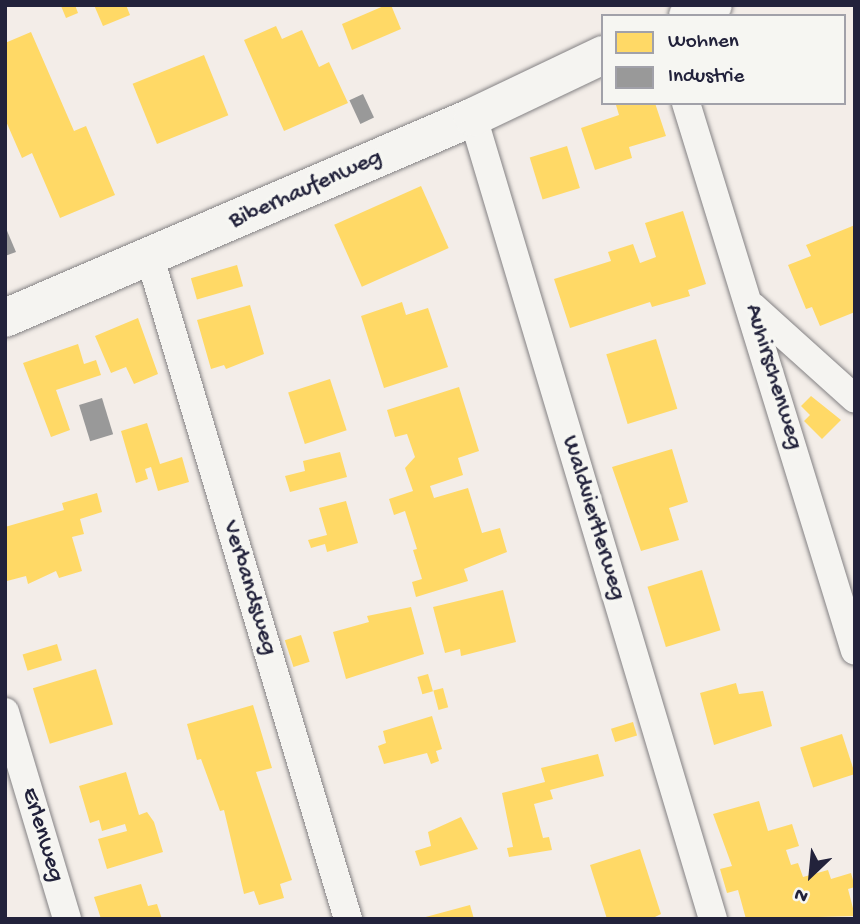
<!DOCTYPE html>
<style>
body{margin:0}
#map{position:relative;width:860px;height:924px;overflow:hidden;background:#f3ede8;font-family:"Gochi Hand",sans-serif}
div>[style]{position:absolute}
.homes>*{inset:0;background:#ffd966;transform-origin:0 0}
.industry>*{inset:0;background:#999;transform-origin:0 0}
.roads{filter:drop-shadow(0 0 2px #848284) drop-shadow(0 0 2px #848284)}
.street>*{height:28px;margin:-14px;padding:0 14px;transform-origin:14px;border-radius:14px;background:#f5f4f1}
.secondary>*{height:38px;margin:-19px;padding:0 19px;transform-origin:19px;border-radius:19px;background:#f5f4f1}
span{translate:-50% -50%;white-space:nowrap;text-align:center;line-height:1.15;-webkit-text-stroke:7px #f6f6f2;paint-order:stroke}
.street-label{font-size:24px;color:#22223b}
.frame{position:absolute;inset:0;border:7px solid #22223b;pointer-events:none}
.legend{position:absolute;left:601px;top:14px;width:245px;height:91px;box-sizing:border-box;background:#f6f6f2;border:2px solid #a1a1a9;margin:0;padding:9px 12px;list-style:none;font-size:21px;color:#22223b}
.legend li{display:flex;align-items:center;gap:14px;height:35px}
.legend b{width:35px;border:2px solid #a1a1a9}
.north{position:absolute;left:776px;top:840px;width:70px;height:70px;-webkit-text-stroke:5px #f6f6f2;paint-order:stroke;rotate:206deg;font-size:19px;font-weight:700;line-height:28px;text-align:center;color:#22223b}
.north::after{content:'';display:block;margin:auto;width:24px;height:32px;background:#22223b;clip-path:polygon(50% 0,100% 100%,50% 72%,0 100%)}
</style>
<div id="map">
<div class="homes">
<i style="clip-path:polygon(75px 5px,78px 13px,66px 18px,61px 6px)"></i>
<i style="clip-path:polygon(94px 5px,126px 5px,130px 15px,103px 26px)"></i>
<i style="clip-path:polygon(386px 5px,391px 5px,401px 29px,352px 50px,342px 24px)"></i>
<i style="clip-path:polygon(276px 26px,282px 39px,302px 30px,319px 67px,329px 62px,348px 103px,284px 131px,244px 40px)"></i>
<i style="clip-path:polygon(31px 32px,74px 131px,86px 126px,115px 195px,60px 218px,32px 153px,22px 158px,5px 119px,5px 43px)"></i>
<i style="left:204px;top:55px;width:65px;height:77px;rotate:68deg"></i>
<i style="clip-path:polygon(622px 103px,655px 103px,666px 136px,629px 147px,632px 158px,595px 170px,581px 128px,619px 115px,616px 105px)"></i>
<i style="left:567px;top:146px;width:44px;height:39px;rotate:73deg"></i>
<i style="left:421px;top:186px;width:68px;height:95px;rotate:66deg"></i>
<i style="clip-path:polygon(683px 211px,706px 284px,688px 290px,690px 296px,652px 307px,650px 302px,570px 328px,554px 279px,611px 261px,608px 252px,633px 244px,640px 263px,656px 257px,645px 223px)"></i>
<i style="clip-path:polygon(855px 225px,855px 312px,820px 326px,812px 307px,806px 309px,788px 265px,811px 256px,806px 245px)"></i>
<i style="left:237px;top:265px;width:22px;height:48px;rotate:74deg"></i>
<i style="clip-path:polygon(402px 302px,406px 315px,428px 308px,448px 367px,384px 388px,361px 316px)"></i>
<i style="clip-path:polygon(250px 305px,264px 354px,226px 369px,224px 365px,211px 369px,197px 320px)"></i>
<i style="clip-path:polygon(138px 318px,158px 374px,134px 384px,126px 367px,111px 373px,95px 336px)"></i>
<i style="left:656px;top:339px;width:73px;height:52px;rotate:73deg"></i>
<i style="clip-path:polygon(78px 344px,84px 364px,96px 360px,101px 375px,56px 390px,70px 430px,51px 437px,23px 363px)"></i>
<i style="left:330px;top:379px;width:54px;height:44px;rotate:72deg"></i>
<i style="clip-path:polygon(459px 387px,479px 451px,458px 458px,463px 475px,430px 486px,434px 498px,468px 488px,482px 533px,500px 528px,507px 552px,464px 569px,468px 581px,416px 597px,412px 582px,422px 579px,413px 550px,417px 549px,405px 511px,394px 515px,389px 499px,413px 491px,405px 468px,415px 457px,407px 434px,395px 437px,387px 410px)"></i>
<i style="clip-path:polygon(811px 396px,841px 420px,822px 439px,804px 421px,810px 415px,801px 406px)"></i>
<i style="clip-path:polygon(147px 423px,160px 464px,182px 457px,189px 482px,158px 491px,151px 467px,145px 469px,148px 479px,136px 483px,121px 431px)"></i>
<i style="clip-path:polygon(672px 449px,688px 502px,669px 508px,679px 540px,641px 551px,612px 467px)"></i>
<i style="clip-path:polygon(340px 452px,347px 477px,290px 492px,285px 476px,305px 471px,303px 461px)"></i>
<i style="clip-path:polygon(97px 493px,102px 512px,80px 519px,84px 534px,72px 537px,82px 571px,59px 578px,56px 571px,28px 584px,26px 576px,7px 581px,5px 527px,64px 510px,62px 503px)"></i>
<i style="clip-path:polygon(346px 501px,358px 543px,327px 552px,325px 544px,311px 548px,308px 540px,327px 535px,319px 508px)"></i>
<i style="left:702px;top:570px;width:63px;height:57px;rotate:73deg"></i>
<i style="clip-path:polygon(503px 590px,516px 642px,461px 656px,460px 649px,445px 653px,433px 607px)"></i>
<i style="clip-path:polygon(411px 607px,424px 654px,346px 679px,333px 632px,369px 622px,367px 616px)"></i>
<i style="left:301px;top:635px;width:28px;height:17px;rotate:72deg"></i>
<i style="left:57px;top:644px;width:17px;height:36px;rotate:73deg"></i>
<i style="left:96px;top:669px;width:58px;height:66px;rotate:73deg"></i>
<i style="left:428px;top:674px;width:18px;height:11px;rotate:74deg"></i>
<i style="clip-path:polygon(736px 683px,739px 694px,763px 691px,772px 726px,714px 745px,700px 693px)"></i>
<i style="left:443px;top:688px;width:20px;height:10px;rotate:75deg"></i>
<i style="clip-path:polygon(253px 705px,272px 768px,256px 772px,292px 880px,280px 884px,284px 898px,259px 905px,254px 891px,244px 894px,224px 810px,220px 811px,201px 759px,197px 760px,187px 724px)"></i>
<i style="clip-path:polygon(432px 716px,442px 749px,436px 751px,439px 761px,431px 764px,427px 753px,384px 764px,378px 746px,386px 743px,383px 731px)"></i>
<i style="left:633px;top:722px;width:14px;height:23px;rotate:73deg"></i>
<i style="left:842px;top:734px;width:42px;height:44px;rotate:72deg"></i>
<i style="clip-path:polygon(598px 754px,604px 776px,550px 790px,553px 799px,534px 804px,543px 838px,549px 837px,552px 850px,509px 857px,507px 848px,513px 847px,502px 793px,545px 782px,541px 768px)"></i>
<i style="clip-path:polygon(126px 772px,139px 815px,147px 812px,154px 822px,163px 852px,107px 869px,98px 839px,127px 831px,125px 824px,102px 831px,99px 820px,90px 823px,79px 786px)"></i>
<i style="clip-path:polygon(759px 801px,768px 831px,792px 824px,799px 846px,786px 850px,791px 865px,798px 863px,803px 877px,828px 870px,831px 879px,851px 873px,855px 887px,848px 889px,855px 916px,746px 919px,738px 890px,727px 893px,720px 869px,732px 866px,713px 814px)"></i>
<i style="clip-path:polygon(461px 817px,478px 849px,420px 866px,415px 851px,431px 846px,428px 832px)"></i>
<i style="clip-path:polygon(640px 849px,661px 914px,651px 919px,607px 919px,590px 865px)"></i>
<i style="clip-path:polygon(141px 884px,148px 906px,157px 904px,162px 919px,101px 919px,94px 897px)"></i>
<i style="clip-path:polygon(470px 905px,474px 919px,422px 919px,422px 918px)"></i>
</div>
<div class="industry">
<i style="left:363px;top:94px;width:26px;height:15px;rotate:65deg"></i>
<i style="clip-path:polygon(5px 226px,16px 252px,5px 256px)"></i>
<i style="left:102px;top:398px;width:38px;height:24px;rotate:73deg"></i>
</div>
<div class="roads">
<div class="street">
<i style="left:686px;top:103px;width:573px;rotate:72.86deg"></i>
<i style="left:473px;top:117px;width:837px;rotate:73.34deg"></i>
<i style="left:150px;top:258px;width:690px;rotate:73.32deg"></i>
<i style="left:753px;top:307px;width:137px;rotate:42deg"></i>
<i style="left:5px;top:712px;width:216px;rotate:73.3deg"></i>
</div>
<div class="secondary">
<i style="left:688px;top:16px;width:27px;rotate:-24deg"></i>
<i style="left:5px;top:318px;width:509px;rotate:-23.24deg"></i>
<i style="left:473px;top:117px;width:144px;rotate:-25.5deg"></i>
</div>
</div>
<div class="street-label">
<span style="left:306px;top:190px;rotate:-24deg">Biberhaufenweg</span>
<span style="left:773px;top:377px;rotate:73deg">Auhirschenweg</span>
<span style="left:593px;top:518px;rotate:73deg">Waldviertlerweg</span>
<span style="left:249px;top:588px;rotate:73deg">Verbandsweg</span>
<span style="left:42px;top:835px;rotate:73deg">Erlenweg</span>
</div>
<div class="frame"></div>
<ul class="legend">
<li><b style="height:19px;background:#ffd966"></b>Wohnen</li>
<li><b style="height:19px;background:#999"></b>Industrie</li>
</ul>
<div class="north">N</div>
</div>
